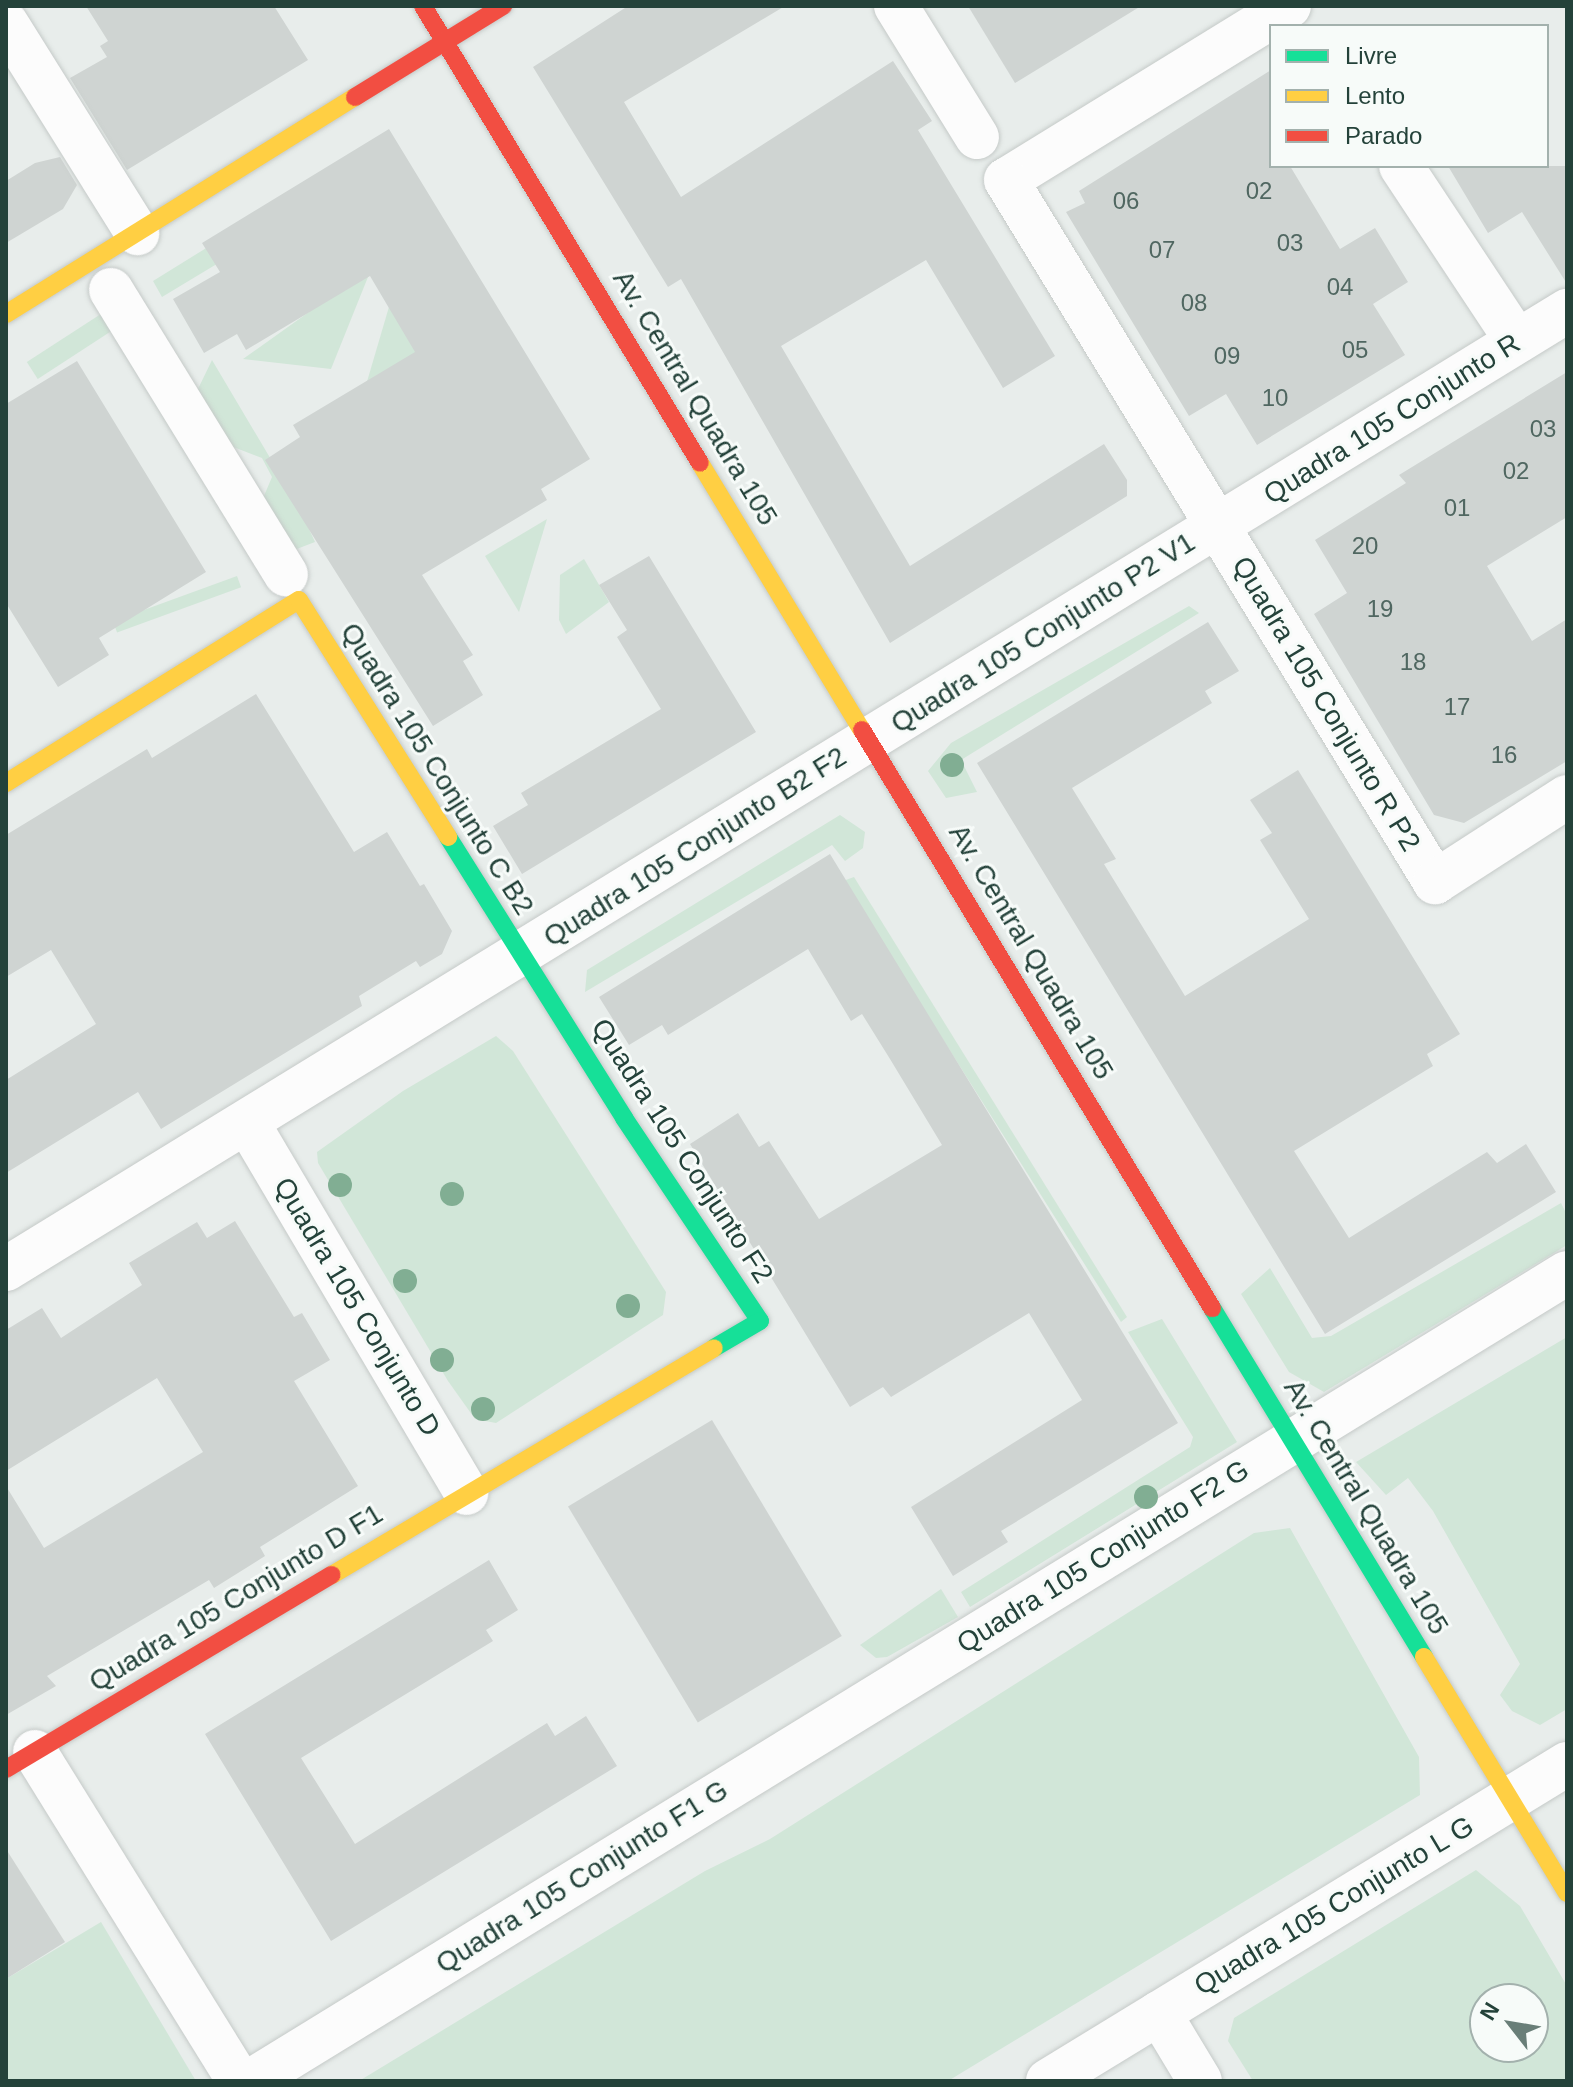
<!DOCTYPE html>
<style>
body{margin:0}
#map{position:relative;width:1573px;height:2087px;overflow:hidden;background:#e8edeb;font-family:Arial,sans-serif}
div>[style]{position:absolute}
.green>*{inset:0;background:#d1e6d8;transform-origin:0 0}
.building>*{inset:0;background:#cfd4d2;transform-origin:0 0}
.roads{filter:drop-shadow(0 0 2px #c5cac8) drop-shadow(0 0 2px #c5cac8)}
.street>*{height:44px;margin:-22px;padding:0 22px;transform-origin:22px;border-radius:22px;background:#fcfcfc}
.fast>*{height:18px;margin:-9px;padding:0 9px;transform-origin:9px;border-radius:9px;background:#16e098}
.slow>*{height:18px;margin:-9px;padding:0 9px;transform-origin:9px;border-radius:9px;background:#ffcf43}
.jam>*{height:18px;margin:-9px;padding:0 9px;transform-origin:9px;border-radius:9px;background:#f24e42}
.trees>*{width:24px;height:24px;margin:-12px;border-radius:50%;background:#81ae93}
span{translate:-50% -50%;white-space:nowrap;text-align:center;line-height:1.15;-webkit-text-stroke:6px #f7fbf9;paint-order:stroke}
.number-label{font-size:24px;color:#506761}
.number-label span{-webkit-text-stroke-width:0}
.street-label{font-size:28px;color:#24423a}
.frame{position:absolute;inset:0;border:8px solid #24423a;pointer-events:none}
.legend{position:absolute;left:1269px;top:24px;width:280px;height:144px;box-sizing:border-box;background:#f7fbf9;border:2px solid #a3b1ad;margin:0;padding:10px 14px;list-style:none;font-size:24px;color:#24423a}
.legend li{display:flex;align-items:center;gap:16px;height:40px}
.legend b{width:40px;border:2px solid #a3b1ad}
.north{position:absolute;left:1469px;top:1983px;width:80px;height:80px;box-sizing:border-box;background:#f7fbf9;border:2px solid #a3b1ad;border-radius:50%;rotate:301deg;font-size:22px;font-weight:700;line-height:32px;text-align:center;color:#24423a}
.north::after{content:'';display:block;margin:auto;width:28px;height:36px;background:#697e78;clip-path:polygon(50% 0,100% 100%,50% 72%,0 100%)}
</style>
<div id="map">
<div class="green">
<i style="clip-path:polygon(324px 175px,308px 209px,162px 297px,153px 281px)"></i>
<i style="clip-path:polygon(372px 267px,331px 369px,243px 359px)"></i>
<i style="clip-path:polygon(396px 283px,443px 339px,366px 385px)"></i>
<i style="left:104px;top:312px;width:20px;height:92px;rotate:57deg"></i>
<i style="clip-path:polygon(212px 360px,298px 505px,315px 542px,281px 555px,258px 510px,272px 477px,262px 458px,210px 438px,197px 391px)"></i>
<i style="clip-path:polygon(547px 519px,519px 612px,485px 556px)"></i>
<i style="clip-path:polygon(584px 559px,609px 602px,566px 634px,559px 620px,560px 575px)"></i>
<i style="left:237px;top:576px;width:12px;height:132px;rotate:70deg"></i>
<i style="clip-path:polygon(1189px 606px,1199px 613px,961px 760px,977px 792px,946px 798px,928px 771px,951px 743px)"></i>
<i style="clip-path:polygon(840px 815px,865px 832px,863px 848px,845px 861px,832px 845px,585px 992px,587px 970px)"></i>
<i style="clip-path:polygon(854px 877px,1127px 1317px,1121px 1322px,843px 881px)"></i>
<i style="clip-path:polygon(496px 1036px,513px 1051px,666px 1292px,663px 1315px,496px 1423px,475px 1419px,448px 1381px,318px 1163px,317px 1152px,403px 1091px)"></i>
<i style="clip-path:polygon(1561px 1203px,1567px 1215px,1567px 1245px,1324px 1392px,1289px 1372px,1241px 1294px,1270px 1268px,1312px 1338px,1331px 1336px)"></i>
<i style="clip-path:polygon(1162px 1319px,1237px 1442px,970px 1607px,961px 1592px,1190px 1447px,1193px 1437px,1128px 1332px)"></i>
<i style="clip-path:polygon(1567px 1337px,1567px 1709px,1540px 1725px,1512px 1711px,1500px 1695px,1520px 1664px,1433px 1511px,1408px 1478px,1386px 1495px,1356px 1462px)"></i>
<i style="clip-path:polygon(1290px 1528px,1419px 1757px,1420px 1795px,948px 2081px,359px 2081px,705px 1871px,770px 1839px,1254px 1533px)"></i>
<i style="clip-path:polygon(941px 1589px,958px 1617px,887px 1657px,876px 1658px,860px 1645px)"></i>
<i style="clip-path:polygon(evenodd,1476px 1870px,1520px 1906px,1567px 1986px,1567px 2081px,1253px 2081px,1228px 2041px,1234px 2018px,1476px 1870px,1485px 1999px,1533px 1999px,1533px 2047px,1485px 2047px,1485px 1999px)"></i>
<i style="clip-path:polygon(101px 1922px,196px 2081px,6px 2081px,6px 1979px)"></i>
</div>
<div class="building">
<i style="clip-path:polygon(86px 6px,274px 6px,308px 60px,127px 170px,70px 78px,107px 57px,100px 46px,108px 41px)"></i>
<i style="clip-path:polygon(628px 6px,785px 6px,624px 102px,681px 197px,893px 61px,932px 121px,918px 130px,1055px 356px,1003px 388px,926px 260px,781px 346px,910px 566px,1104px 444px,1127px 480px,1127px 496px,890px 643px,681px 279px,668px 287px,533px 67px)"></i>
<i style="clip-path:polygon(968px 6px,1141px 6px,1015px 83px)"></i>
<i style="clip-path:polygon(1271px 70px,1271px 166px,1290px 166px,1340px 249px,1375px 228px,1408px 282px,1373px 304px,1405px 355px,1257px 445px,1226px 394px,1189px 416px,1066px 212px,1085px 203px,1079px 191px)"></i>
<i style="clip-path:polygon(389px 129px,590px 459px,541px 489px,547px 500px,422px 575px,473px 655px,463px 661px,483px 695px,433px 726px,265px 460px,300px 437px,293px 425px,415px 352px,370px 276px,246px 350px,237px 334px,204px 353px,173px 299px,220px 272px,202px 243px)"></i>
<i style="clip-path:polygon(60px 157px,77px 185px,63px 209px,6px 243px,6px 181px,35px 163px)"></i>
<i style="clip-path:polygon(1448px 166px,1567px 166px,1567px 284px,1522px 212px,1488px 233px)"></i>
<i style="clip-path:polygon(77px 361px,206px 572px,99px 638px,109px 655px,58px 687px,6px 603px,6px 404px)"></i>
<i style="clip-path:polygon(1567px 372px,1567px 517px,1487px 566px,1532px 641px,1567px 619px,1567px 761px,1464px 823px,1434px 815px,1314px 614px,1347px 593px,1315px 540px,1406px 483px,1399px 475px)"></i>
<i style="clip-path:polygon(649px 556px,756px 732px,522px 874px,493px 826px,528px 805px,521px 793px,661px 709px,617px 637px,627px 630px,599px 585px)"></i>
<i style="clip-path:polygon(1208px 622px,1239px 671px,1205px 691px,1212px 703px,1072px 788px,1116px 859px,1104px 864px,1185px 996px,1309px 919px,1260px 840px,1272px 833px,1250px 800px,1298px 770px,1460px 1034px,1427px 1054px,1433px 1066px,1294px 1151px,1349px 1238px,1487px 1152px,1497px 1163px,1526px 1144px,1556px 1192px,1325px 1334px,977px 763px)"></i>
<i style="clip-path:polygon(256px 694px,354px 852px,387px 832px,420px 886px,424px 884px,452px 931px,442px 954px,420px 967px,416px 961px,359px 996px,362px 1006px,161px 1129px,138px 1092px,6px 1173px,6px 1080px,96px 1024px,51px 950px,6px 977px,6px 835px,147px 749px,152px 758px)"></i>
<i style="clip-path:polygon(830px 854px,1178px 1423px,1001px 1531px,1008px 1542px,953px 1576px,911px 1507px,1082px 1400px,1029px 1313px,891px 1397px,883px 1387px,850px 1407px,690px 1144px,738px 1113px,759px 1147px,769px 1141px,819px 1219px,942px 1145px,890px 1059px,862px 1014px,851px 1021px,808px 949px,668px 1035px,662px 1025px,629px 1045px,599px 997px)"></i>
<i style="clip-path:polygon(235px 1221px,294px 1317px,302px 1313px,330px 1360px,294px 1381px,358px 1486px,260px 1547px,265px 1556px,214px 1588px,209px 1580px,47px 1676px,56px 1686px,6px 1715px,6px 1486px,44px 1548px,203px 1452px,157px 1378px,6px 1471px,6px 1330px,42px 1308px,61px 1338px,142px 1285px,129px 1263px,197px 1222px,207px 1238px)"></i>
<i style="left:712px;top:1420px;width:252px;height:168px;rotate:59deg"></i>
<i style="clip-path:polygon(489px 1560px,518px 1610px,486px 1630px,493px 1641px,301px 1758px,355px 1844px,547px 1723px,555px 1736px,586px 1716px,617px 1766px,331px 1941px,205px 1734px)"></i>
<i style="clip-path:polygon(6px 1849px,65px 1942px,6px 1979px)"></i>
</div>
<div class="roads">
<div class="street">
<i style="left:896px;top:6px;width:154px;rotate:58.3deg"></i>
<i style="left:1289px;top:6px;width:332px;rotate:148.4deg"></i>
<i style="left:1006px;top:180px;width:823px;rotate:58.57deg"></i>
<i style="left:1435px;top:882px;width:157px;rotate:-32.8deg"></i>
<i style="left:6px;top:23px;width:248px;rotate:58deg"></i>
<i style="left:1401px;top:166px;width:210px;rotate:56.5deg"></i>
<i style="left:111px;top:290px;width:334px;rotate:58.4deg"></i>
<i style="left:247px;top:1122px;width:431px;rotate:59.4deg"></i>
<i style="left:6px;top:1269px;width:1832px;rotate:-31.54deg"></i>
<i style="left:35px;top:1752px;width:387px;rotate:58.2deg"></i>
<i style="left:1159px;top:2013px;width:79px;rotate:58.9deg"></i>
<i style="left:251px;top:2081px;width:1544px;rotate:-31.55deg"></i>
<i style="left:1048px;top:2081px;width:608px;rotate:-31.42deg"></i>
</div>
<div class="fast">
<i style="left:448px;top:837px;width:332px;rotate:57.9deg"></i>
<i style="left:624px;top:1118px;width:244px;rotate:56.2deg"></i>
<i style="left:760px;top:1321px;width:53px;rotate:149.6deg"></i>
<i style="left:1212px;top:1308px;width:408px;rotate:58.7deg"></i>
</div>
<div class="slow">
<i style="left:6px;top:314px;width:411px;rotate:-31.9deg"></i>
<i style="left:700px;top:463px;width:312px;rotate:58.8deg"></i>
<i style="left:6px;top:783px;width:345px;rotate:-32deg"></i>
<i style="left:299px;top:600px;width:280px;rotate:57.8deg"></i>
<i style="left:332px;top:1575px;width:444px;rotate:-30.7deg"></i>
<i style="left:1424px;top:1657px;width:276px;rotate:58.8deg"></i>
</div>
<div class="jam">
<i style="left:423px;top:6px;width:534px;rotate:58.78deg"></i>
<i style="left:355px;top:97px;width:174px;rotate:-31.6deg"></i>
<i style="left:862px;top:730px;width:676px;rotate:58.8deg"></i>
<i style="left:6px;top:1769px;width:379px;rotate:-30.8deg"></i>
</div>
</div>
<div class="trees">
<i style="left:952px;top:765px"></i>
<i style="left:340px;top:1185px"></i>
<i style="left:452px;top:1194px"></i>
<i style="left:405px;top:1281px"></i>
<i style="left:628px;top:1306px"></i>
<i style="left:442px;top:1360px"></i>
<i style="left:483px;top:1409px"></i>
<i style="left:1146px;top:1497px"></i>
</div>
<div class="number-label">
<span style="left:1259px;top:191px">02</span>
<span style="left:1126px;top:201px">06</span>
<span style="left:1290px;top:243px">03</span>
<span style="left:1162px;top:250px">07</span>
<span style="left:1340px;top:287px">04</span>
<span style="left:1194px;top:303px">08</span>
<span style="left:1355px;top:350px">05</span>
<span style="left:1227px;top:356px">09</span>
<span style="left:1275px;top:398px">10</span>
<span style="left:1543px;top:429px">03</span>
<span style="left:1516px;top:471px">02</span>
<span style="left:1457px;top:508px">01</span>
<span style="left:1365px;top:546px">20</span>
<span style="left:1380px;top:609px">19</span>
<span style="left:1413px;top:662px">18</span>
<span style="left:1457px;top:707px">17</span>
<span style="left:1504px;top:755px">16</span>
</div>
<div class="street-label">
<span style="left:695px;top:398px;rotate:59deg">Av. Central Quadra 105</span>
<span style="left:1392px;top:419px;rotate:-32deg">Quadra 105 Conjunto R</span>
<span style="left:1043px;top:633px;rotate:-32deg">Quadra 105 Conjunto P2 V1</span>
<span style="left:1326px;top:704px;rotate:59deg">Quadra 105 Conjunto R P2</span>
<span style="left:437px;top:769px;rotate:58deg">Quadra 105 Conjunto C B2</span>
<span style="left:695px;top:847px;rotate:-32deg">Quadra 105 Conjunto B2 F2</span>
<span style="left:1031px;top:952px;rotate:59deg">Av. Central Quadra 105</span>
<span style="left:682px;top:1151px;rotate:57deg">Quadra 105 Conjunto F2</span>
<span style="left:357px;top:1307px;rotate:59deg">Quadra 105 Conjunto D</span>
<span style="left:1366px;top:1507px;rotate:59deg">Av. Central Quadra 105</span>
<span style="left:1103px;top:1557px;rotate:-32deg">Quadra 105 Conjunto F2 G</span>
<span style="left:236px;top:1598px;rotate:-31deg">Quadra 105 Conjunto D F1</span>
<span style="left:582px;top:1877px;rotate:-32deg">Quadra 105 Conjunto F1 G</span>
<span style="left:1334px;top:1906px;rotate:-31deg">Quadra 105 Conjunto L G</span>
</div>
<div class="frame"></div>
<ul class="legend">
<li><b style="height:10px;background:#16e098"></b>Livre</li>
<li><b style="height:10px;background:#ffcf43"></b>Lento</li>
<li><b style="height:10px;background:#f24e42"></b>Parado</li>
</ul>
<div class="north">N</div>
</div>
